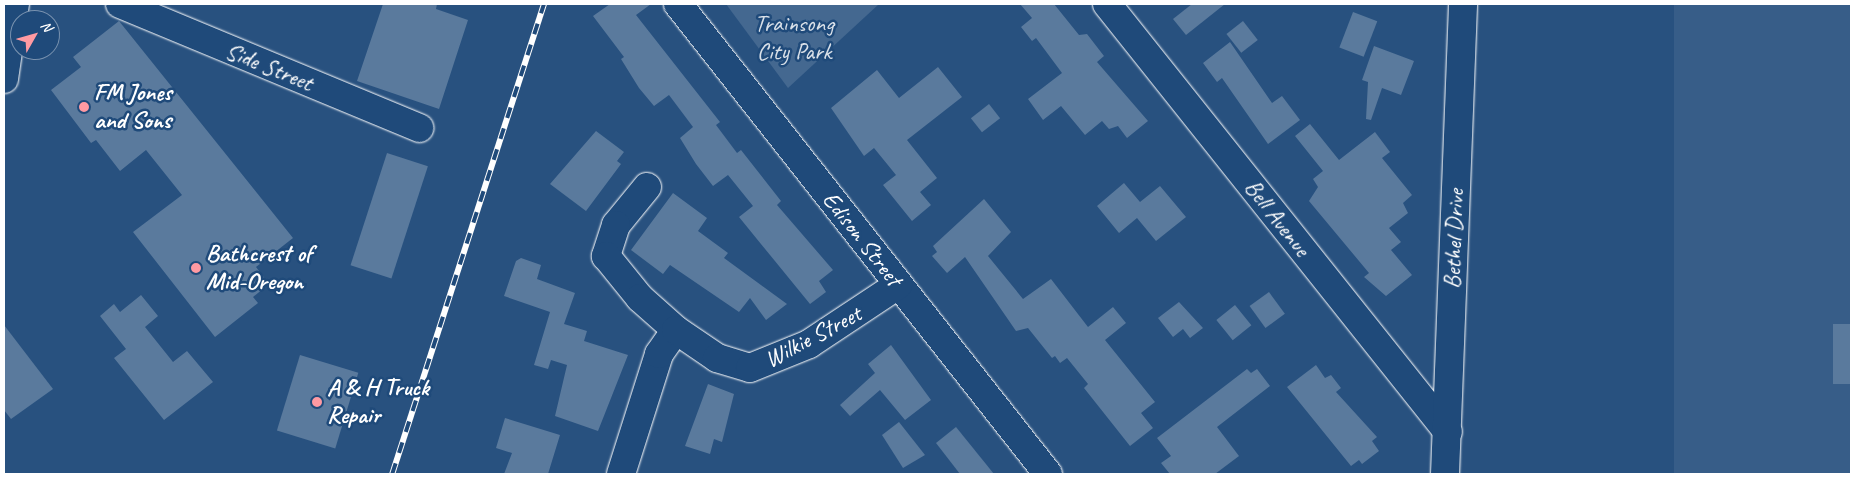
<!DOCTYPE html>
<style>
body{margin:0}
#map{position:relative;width:1855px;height:478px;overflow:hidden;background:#28517f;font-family:Caveat,sans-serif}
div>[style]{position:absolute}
.built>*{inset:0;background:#375d88;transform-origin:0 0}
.green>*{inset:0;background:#446890}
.building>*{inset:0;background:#5a7a9d;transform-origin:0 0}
.roads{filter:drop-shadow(0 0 1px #fff) drop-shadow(0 0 1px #fff)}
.minor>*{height:28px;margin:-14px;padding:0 14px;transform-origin:14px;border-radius:14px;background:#1f4a7a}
.major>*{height:28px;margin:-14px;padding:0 14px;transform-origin:14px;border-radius:14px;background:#1f4a7a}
.rail>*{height:5.5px;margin-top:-2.75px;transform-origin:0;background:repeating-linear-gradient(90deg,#1f4a7a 0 11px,#fff 0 22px);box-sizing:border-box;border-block:1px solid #fff}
.dots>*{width:14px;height:14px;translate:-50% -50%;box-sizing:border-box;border:2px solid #1f4a7a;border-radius:50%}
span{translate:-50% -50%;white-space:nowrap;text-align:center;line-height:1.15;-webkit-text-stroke:5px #1f4a7a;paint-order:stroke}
.park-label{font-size:24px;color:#dae1e9}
.street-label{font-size:24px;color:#fff}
.poi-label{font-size:24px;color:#fff;font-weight:700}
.left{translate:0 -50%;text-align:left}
.frame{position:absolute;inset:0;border:5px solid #fff;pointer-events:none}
.north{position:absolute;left:10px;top:10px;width:50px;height:50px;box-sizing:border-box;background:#1f4a7a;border:1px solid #7992af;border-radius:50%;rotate:52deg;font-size:14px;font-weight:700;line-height:20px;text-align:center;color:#fff}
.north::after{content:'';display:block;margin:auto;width:18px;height:22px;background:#ff9aa2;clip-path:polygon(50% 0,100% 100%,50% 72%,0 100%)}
</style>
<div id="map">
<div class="built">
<i style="left:1674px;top:4px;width:177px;height:470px"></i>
</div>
<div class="green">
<i style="clip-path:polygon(726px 4px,879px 4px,788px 88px)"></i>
</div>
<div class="building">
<i style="clip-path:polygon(383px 4px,437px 4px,436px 9px,468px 20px,439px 109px,357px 81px)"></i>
<i style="clip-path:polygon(610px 4px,651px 4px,636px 15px,720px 122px,716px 125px,737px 153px,741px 150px,781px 201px,777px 205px,833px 270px,819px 281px,826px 292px,810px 304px,739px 217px,753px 206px,728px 175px,713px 186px,696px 164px,680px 138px,693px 127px,669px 95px,654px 106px,639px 88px,621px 59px,624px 57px,593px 16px)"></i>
<i style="clip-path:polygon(1020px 4px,1054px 4px,1079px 35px,1087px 34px,1104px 56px,1097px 62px,1148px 121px,1127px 138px,1118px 126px,1109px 129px,1102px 121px,1085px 135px,1061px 106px,1043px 120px,1028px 99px,1062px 73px,1036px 38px,1032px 41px,1021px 27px,1032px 18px)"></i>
<i style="clip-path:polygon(1192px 4px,1225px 4px,1186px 35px,1173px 19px)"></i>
<i style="left:1353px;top:12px;width:26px;height:38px;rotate:21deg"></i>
<i style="clip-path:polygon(119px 21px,293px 238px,256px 267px,269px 284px,253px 297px,258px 303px,215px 337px,133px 232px,182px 195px,146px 150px,120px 171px,96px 140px,91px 143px,51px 90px,81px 67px,73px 57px)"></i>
<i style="left:1243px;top:21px;width:24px;height:21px;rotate:52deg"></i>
<i style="clip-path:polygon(1230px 42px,1272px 103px,1282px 96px,1300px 120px,1268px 144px,1222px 78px,1217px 82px,1203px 63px)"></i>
<i style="clip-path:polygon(1374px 46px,1414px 61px,1401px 95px,1382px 88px,1371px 120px,1366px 119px,1368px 82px,1362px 80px)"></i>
<i style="clip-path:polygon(938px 67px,962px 97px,907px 140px,937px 178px,920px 192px,931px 205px,912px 221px,883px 185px,896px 175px,874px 148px,864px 156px,831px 108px,877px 70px,899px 98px)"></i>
<i style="left:989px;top:104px;width:18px;height:23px;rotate:52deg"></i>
<i style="clip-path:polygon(1310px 124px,1339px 160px,1375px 132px,1390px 152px,1382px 158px,1412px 195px,1403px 203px,1408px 213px,1389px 228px,1401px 242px,1391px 250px,1412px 275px,1386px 296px,1364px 277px,1369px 273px,1309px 201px,1318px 187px,1313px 179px,1323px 171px,1295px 136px)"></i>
<i style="clip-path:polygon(596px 131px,624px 152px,617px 161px,621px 164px,586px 211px,550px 184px)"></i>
<i style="left:387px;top:153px;width:43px;height:118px;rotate:18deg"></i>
<i style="clip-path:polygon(1124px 183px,1140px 202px,1160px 186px,1186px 217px,1156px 241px,1137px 218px,1119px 233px,1097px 206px)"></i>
<i style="clip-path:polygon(673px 193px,707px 218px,698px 231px,728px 253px,724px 258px,787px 304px,766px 320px,750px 298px,739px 312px,670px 265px,663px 274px,631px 250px)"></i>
<i style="clip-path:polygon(984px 199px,1011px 232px,988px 256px,1023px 299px,1051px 279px,1088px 327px,1113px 307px,1126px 323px,1105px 340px,1155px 402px,1141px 413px,1153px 428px,1130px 446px,1084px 388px,1088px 384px,1067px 358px,1060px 363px,1055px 356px,1052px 358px,1028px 328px,1016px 331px,965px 257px,947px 273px,932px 256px,937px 252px,933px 246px)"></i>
<i style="clip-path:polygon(521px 258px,541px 265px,537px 279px,575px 293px,564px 324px,587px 331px,584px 341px,628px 355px,598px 431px,555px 416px,567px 365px,551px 360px,548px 369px,534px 365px,550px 312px,504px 296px,516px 261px)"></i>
<i style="left:1269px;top:292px;width:27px;height:24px;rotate:54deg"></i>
<i style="clip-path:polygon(141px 295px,158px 316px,145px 327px,173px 362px,187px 351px,213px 382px,164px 420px,114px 358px,126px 349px,100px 316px,114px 304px,120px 312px)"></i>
<i style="clip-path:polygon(1179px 302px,1203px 328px,1190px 338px,1183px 329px,1173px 337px,1158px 318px)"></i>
<i style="left:1235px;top:305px;width:26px;height:24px;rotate:51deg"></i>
<i style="left:1851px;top:324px;width:60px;height:18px;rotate:90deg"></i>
<i style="clip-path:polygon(4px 325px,53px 389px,11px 419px,4px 410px)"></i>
<i style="clip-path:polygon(891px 345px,931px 400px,905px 420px,880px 390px,850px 416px,840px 405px,875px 373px,868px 364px)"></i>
<i style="left:300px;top:355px;width:61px;height:79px;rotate:17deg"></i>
<i style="clip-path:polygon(1316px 365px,1325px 378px,1331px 375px,1341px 388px,1336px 392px,1377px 437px,1372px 441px,1379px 451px,1362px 464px,1359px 460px,1351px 466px,1287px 387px)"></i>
<i style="clip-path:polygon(1247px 369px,1251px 373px,1257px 369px,1270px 386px,1217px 427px,1239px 456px,1215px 474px,1170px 474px,1161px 463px,1171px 456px,1157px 438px)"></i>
<i style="clip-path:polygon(708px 384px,734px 394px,722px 442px,714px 439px,710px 454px,685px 446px)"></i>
<i style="clip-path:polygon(505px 418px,560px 435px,548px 474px,504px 474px,512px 453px,496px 448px)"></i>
<i style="clip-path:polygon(899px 422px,925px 455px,903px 468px,882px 435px)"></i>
<i style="clip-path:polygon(956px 427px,994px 474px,960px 474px,936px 443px)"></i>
</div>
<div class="roads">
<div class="minor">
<i style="left:120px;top:4px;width:324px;rotate:22.5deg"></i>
<i style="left:678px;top:4px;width:598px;rotate:51.79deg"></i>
<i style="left:1107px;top:4px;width:547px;rotate:51.45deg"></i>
<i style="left:647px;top:187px;width:49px;rotate:129.2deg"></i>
<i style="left:616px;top:225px;width:33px;rotate:108deg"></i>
<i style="left:606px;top:256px;width:54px;rotate:51deg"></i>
<i style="left:640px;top:298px;width:48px;rotate:41.6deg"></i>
<i style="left:621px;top:474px;width:126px;rotate:-72.4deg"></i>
<i style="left:659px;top:354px;width:29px;rotate:-55deg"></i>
<i style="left:676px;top:330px;width:50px;rotate:34.3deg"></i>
<i style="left:717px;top:358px;width:34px;rotate:17deg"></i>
<i style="left:750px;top:368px;width:64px;rotate:-22.1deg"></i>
<i style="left:809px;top:344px;width:107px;rotate:-33.5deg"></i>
<i style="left:1445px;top:474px;width:470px;rotate:-87.8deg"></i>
</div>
<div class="major">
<i style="left:4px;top:79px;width:76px;rotate:-81.7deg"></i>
</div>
</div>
<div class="rail">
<i style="left:392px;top:474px;width:494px;rotate:-72.1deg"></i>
</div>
<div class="dots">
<i style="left:84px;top:107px;background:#ff9aa2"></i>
<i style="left:196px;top:268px;background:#ff9aa2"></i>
<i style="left:317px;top:402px;background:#ff9aa2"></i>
</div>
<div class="park-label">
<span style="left:794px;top:38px">Trainsong<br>City Park</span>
</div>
<div class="street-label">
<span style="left:269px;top:67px;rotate:22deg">Side Street</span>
<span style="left:1277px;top:218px;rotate:52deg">Bell Avenue</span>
<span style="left:862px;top:239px;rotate:52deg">Edison Street</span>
<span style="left:1454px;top:239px;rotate:-88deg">Bethel Drive</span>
<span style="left:813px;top:337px;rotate:-28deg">Wilkie Street</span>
</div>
<div class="poi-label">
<span class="left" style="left:94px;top:107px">FM Jones<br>and Sons</span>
<span class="left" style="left:206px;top:268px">Bathcrest of<br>Mid-Oregon</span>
<span class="left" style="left:327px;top:402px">A &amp; H Truck<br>Repair</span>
</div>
<div class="frame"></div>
<div class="north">N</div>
</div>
